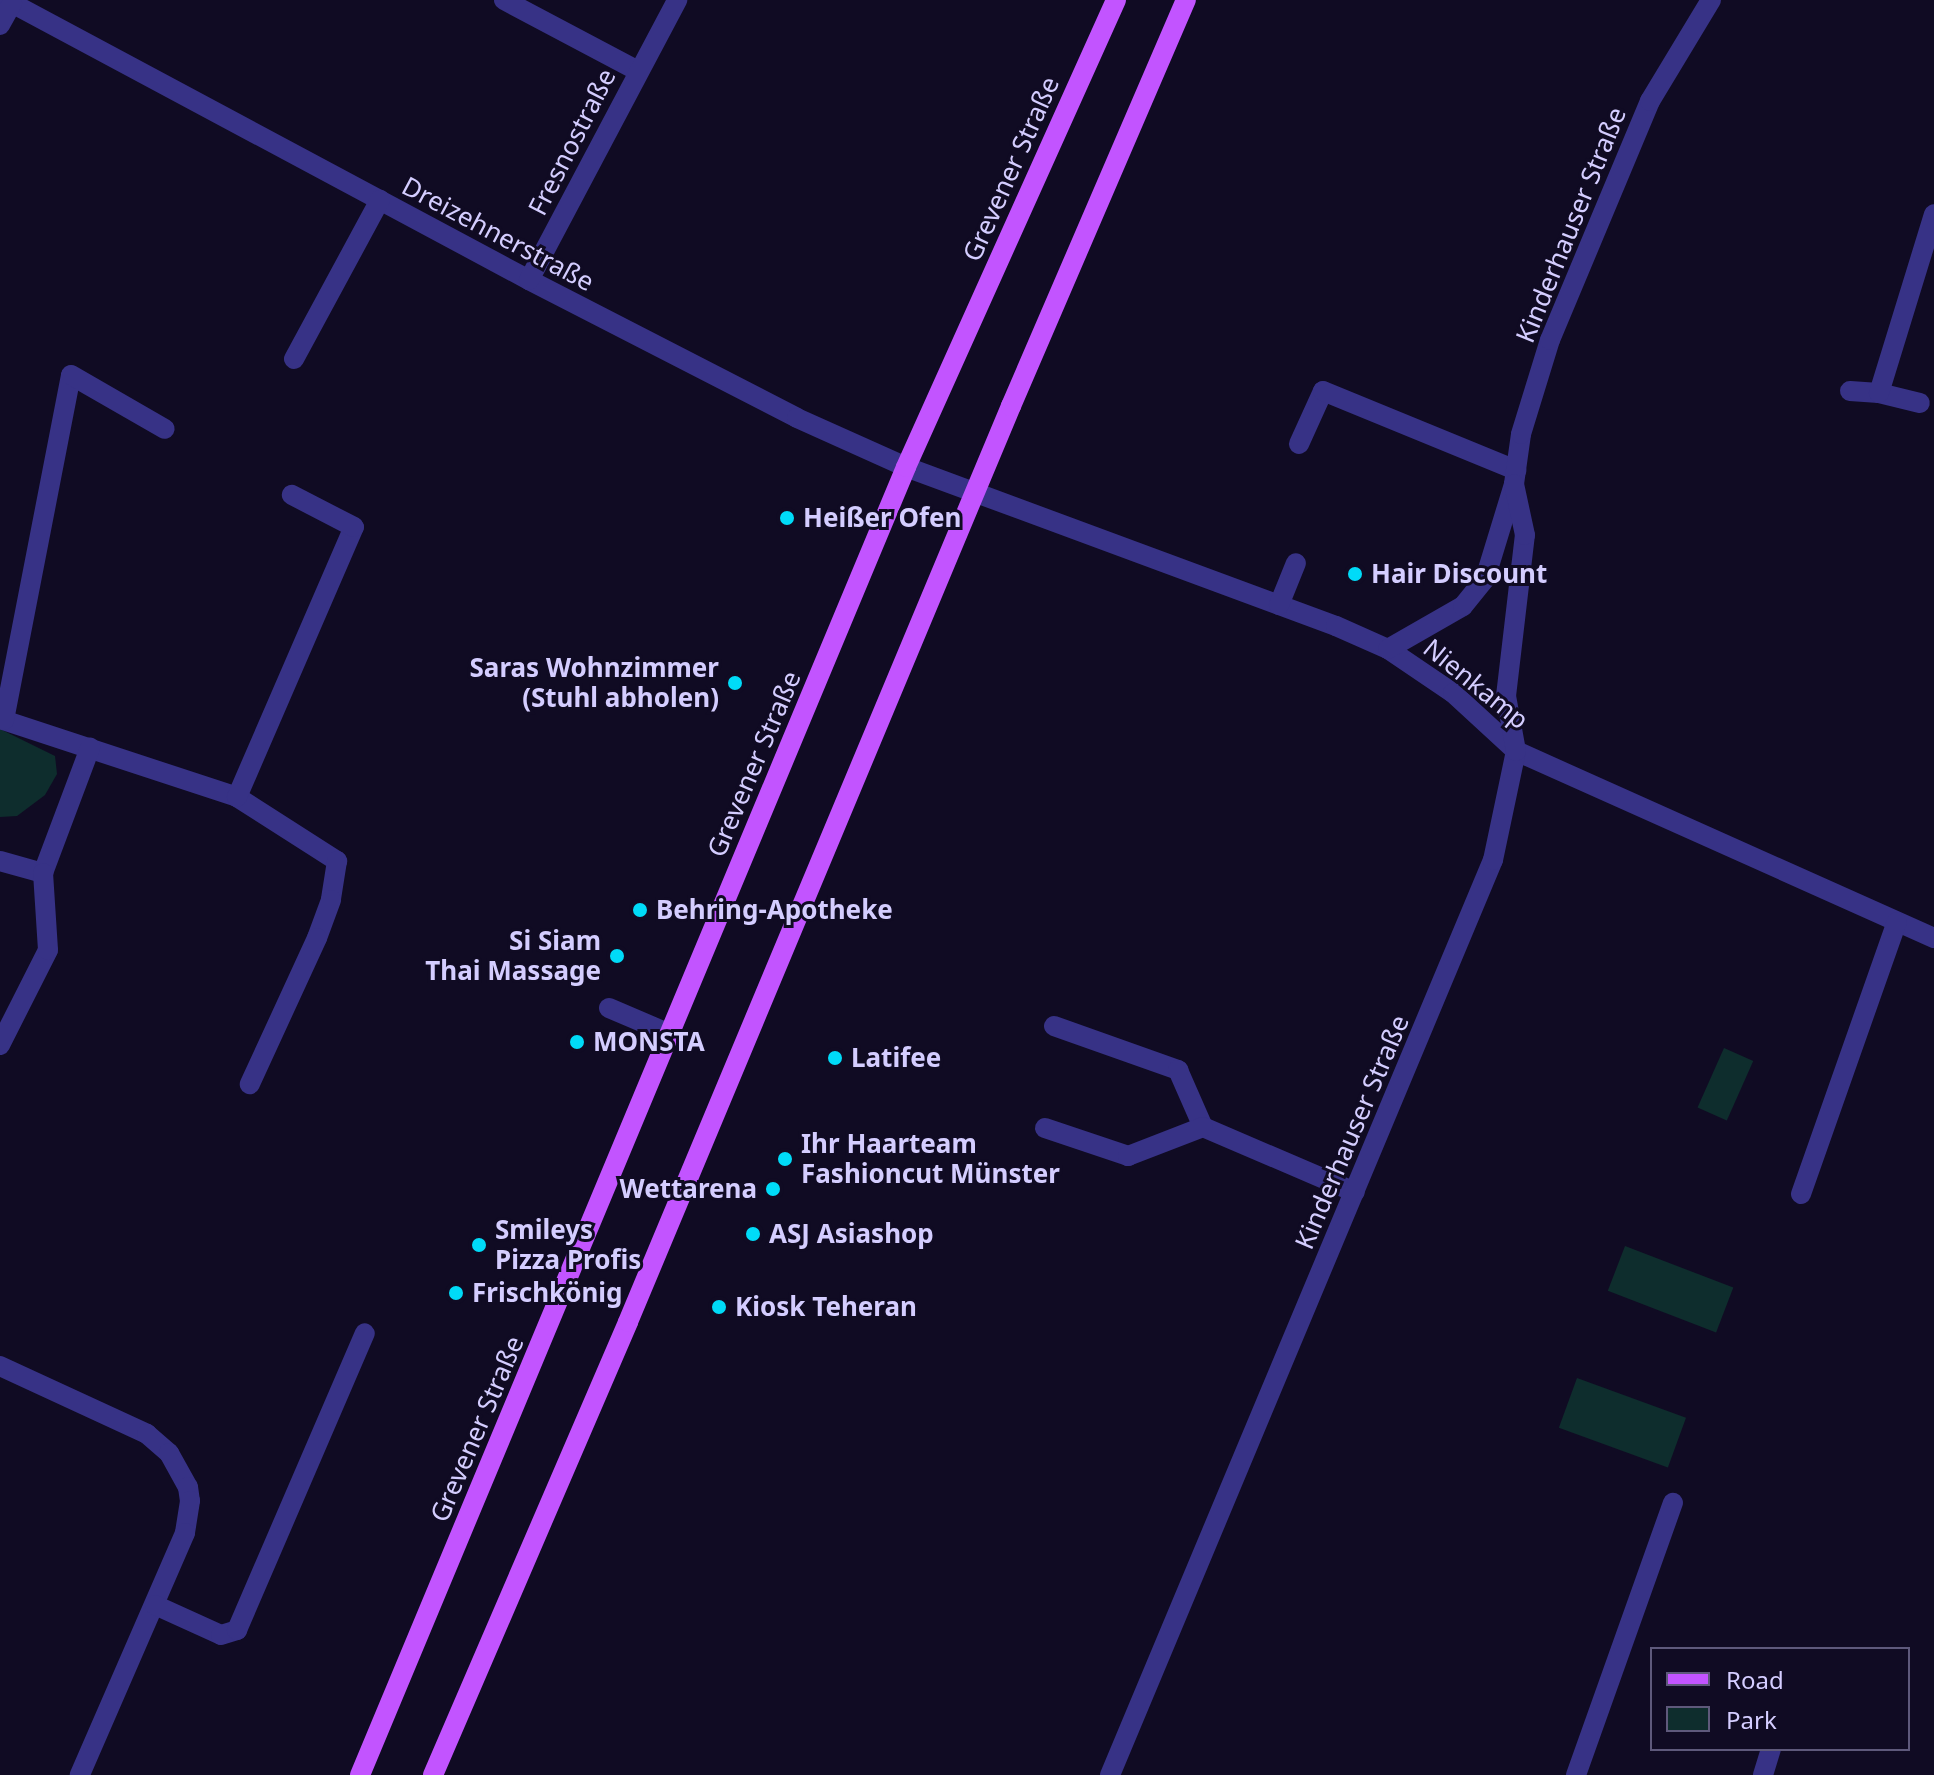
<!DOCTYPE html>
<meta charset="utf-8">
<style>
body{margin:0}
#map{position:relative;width:1934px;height:1775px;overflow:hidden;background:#100b23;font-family:"Noto Sans",sans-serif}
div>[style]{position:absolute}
.green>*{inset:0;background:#0e2d2d;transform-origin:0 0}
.minor>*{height:20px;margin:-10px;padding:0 10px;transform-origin:10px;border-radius:10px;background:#373286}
.major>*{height:20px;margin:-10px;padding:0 10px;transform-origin:10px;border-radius:10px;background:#c254ff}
.dots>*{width:22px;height:22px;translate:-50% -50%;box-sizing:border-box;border:4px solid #100b23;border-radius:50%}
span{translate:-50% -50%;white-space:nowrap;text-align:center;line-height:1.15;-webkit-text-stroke:6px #100b23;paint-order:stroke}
.street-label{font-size:26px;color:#d4cdff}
.poi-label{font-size:26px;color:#d4cdff;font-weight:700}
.left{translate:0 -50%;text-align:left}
.right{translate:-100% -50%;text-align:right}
.legend{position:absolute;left:1650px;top:1647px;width:260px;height:104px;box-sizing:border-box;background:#100b23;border:2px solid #5e597b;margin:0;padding:10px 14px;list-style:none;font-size:24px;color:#d4cdff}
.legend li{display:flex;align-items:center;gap:16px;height:40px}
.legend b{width:40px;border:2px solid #5e597b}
</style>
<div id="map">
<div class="green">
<i style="clip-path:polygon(0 729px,55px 756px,57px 774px,45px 795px,17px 816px,0 817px)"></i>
<i style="left:1724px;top:1048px;width:32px;height:65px;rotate:24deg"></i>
<i style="left:1625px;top:1246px;width:116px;height:48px;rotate:21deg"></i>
<i style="left:1577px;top:1378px;width:116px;height:53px;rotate:20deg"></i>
</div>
<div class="minor">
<i style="left:6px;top:0;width:593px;rotate:28.16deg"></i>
<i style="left:529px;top:280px;width:301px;rotate:27.2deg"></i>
<i style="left:797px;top:418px;width:120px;rotate:24.2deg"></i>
<i style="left:906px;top:467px;width:458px;rotate:20.3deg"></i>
<i style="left:1336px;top:626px;width:57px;rotate:23.9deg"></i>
<i style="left:1388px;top:649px;width:78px;rotate:34.1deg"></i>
<i style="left:1453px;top:693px;width:86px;rotate:42.6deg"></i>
<i style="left:1516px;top:751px;width:458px;rotate:24.1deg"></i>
<i style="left:504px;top:0;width:152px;rotate:27.9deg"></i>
<i style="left:0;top:25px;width:25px;rotate:-61deg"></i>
<i style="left:529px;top:280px;width:317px;rotate:-62.1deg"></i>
<i style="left:294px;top:359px;width:181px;rotate:-61.6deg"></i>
<i style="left:1850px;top:391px;width:29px;rotate:4deg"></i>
<i style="left:1879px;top:393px;width:42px;rotate:13.7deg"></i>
<i style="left:1879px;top:393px;width:187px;rotate:-72.9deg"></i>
<i style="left:1299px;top:444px;width:58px;rotate:-65.6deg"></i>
<i style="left:1323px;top:391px;width:209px;rotate:22.3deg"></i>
<i style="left:1279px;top:605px;width:45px;rotate:-68deg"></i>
<i style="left:1388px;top:649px;width:86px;rotate:-29.8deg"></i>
<i style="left:1463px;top:606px;width:35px;rotate:-51deg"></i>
<i style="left:1485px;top:579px;width:99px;rotate:-73deg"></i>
<i style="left:1514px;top:484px;width:50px;rotate:-82deg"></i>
<i style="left:1521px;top:434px;width:98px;rotate:-72.9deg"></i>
<i style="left:1550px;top:340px;width:259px;rotate:-67.3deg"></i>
<i style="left:1650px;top:101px;width:118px;rotate:-58.9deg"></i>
<i style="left:0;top:719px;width:250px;rotate:18.2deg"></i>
<i style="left:237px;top:797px;width:119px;rotate:32.6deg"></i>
<i style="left:337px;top:861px;width:39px;rotate:99deg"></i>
<i style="left:331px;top:900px;width:40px;rotate:110.2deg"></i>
<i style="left:317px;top:938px;width:161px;rotate:114.7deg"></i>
<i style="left:4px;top:720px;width:351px;rotate:-79deg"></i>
<i style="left:71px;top:375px;width:108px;rotate:29.9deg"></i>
<i style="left:237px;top:797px;width:294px;rotate:-66.6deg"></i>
<i style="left:354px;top:527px;width:70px;rotate:-152.7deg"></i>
<i style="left:0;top:861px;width:45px;rotate:15.6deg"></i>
<i style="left:43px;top:873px;width:134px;rotate:-69.4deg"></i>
<i style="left:609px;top:1008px;width:66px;rotate:23.1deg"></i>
<i style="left:1054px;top:1026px;width:132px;rotate:19.5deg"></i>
<i style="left:1178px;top:1070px;width:62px;rotate:66.3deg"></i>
<i style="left:1203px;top:1127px;width:165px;rotate:23.2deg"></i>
<i style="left:0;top:1045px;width:106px;rotate:-63.2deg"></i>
<i style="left:48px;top:950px;width:77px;rotate:-93.7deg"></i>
<i style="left:1045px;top:1128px;width:88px;rotate:18.6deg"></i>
<i style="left:1128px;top:1156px;width:80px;rotate:-21.1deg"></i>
<i style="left:1801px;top:1194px;width:288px;rotate:-70.6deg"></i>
<i style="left:0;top:1366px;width:162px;rotate:24.8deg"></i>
<i style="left:147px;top:1434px;width:29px;rotate:41deg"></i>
<i style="left:169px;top:1453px;width:39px;rotate:61deg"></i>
<i style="left:188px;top:1487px;width:14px;rotate:82deg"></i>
<i style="left:190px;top:1501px;width:32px;rotate:99deg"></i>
<i style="left:185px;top:1533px;width:264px;rotate:113.5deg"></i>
<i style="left:155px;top:1605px;width:72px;rotate:24.4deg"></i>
<i style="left:221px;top:1635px;width:17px;rotate:-17deg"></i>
<i style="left:237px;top:1630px;width:323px;rotate:-66.7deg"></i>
<i style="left:1110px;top:1775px;width:992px;rotate:-67.29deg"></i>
<i style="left:1493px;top:860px;width:111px;rotate:-78.1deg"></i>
<i style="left:1516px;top:751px;width:56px;rotate:-100.3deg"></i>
<i style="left:1506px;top:696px;width:162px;rotate:-83.3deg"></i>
<i style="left:1525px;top:535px;width:52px;rotate:-102.2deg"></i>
<i style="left:1576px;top:1775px;width:289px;rotate:-70.4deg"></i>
<i style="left:1763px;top:1775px;width:27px;rotate:-73deg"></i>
</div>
<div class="major">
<i style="left:360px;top:1775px;width:1417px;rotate:-67.34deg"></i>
<i style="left:906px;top:467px;width:512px;rotate:-65.79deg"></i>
<i style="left:433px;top:1775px;width:493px;rotate:-66.7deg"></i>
<i style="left:628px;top:1322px;width:993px;rotate:-67.31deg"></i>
<i style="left:1011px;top:406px;width:442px;rotate:-66.7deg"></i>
</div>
<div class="dots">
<i style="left:787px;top:518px;background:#00dbf8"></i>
<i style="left:1355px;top:574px;background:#00dbf8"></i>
<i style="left:735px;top:683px;background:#00dbf8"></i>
<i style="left:640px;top:910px;background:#00dbf8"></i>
<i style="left:617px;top:956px;background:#00dbf8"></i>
<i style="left:577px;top:1042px;background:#00dbf8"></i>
<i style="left:835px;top:1058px;background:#00dbf8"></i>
<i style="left:785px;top:1159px;background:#00dbf8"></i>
<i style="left:773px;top:1189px;background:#00dbf8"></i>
<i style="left:753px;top:1234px;background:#00dbf8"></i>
<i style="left:479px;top:1245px;background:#00dbf8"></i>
<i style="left:456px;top:1293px;background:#00dbf8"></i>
<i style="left:719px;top:1307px;background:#00dbf8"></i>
</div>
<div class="street-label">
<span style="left:572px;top:142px;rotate:-63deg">Fresnostraße</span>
<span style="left:1011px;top:169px;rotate:-66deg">Grevener Straße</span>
<span style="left:1571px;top:225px;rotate:-68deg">Kinderhauser Straße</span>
<span style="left:498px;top:234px;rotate:28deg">Dreizehnerstraße</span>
<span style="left:1476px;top:684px;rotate:39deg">Nienkamp</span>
<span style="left:754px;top:764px;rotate:-67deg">Grevener Straße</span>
<span style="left:1352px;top:1132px;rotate:-67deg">Kinderhauser Straße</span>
<span style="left:477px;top:1429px;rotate:-67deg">Grevener Straße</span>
</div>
<div class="poi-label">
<span class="left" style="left:803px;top:518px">Heißer Ofen</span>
<span class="left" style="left:1371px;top:574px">Hair Discount</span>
<span class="right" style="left:719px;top:683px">Saras Wohnzimmer<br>(Stuhl abholen)</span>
<span class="left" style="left:656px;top:910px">Behring-Apotheke</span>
<span class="right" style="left:601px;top:956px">Si Siam<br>Thai Massage</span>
<span class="left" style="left:593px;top:1042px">MONSTA</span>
<span class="left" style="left:851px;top:1058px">Latifee</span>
<span class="left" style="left:801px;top:1159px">Ihr Haarteam<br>Fashioncut Münster</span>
<span class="right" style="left:757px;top:1189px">Wettarena</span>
<span class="left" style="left:495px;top:1245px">Smileys<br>Pizza Profis</span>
<span class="left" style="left:769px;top:1234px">ASJ Asiashop</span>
<span class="left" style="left:472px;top:1293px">Frischkönig</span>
<span class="left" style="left:735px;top:1307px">Kiosk Teheran</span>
</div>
<ul class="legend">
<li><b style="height:10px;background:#c254ff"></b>Road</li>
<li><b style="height:22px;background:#0e2d2d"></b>Park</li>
</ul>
</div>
